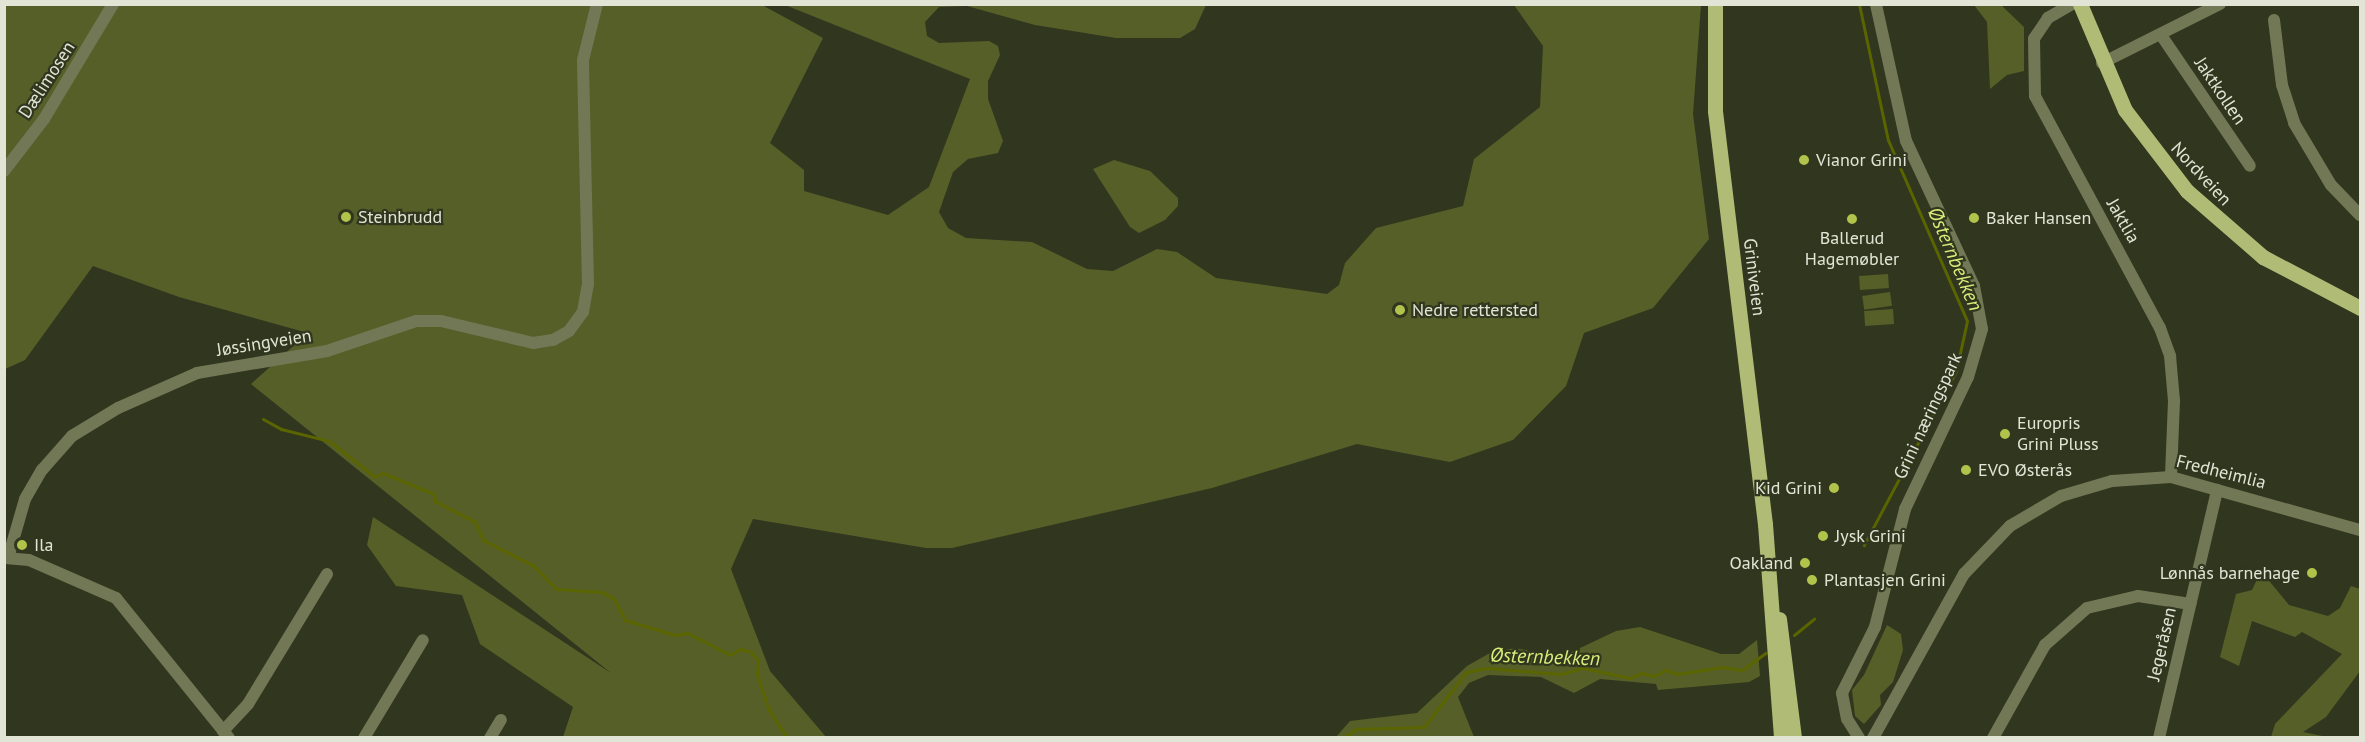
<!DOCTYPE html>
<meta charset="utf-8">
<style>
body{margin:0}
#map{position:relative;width:2365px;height:742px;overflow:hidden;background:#31361e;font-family:"PT Sans",sans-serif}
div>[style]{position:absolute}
.green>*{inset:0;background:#565f28;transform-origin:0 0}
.stream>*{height:3px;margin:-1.5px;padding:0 1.5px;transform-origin:1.5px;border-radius:1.5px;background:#5a6500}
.minor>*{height:12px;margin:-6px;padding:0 6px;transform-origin:6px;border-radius:6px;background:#727856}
.major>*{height:15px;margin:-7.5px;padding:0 7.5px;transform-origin:7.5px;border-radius:7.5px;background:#b0bc76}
.dots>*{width:16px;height:16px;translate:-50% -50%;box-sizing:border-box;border:3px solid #31361e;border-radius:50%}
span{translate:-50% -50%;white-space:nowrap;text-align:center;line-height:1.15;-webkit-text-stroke:4.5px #31361e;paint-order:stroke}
.street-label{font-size:18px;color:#e2e5d6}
.poi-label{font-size:18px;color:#e2e5d6}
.left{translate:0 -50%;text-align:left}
.right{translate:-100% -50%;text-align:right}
.water-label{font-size:20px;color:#daec7a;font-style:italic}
.frame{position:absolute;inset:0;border:6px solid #e2e5d6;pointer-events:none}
</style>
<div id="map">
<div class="green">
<i style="clip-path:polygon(5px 5px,762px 5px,823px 38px,770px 143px,804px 170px,804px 191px,888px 215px,929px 187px,970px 79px,785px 5px,1206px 5px,1195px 29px,1180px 38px,1116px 38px,1035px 25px,967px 6px,939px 7px,925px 22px,927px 36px,939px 43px,989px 41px,998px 46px,1000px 55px,988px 81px,988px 99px,1003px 141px,998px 153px,968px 159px,953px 172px,939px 212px,948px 228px,966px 238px,1032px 242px,1087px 269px,1113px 271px,1157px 249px,1177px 252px,1216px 278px,1327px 294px,1339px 285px,1345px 263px,1376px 228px,1463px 206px,1474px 159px,1540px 107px,1543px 46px,1514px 5px,1701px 5px,1693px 114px,1709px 239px,1653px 308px,1584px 333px,1566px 386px,1513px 440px,1450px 462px,1357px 444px,1212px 488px,952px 548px,926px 548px,753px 519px,731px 569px,770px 671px,826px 737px,563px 737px,573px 707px,480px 644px,462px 595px,396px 586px,367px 545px,373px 517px,611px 673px,251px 384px,308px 333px,179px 297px,93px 266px,25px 360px,5px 369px)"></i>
<i style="clip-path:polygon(1974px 5px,2001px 5px,2024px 27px,2024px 71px,2007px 75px,1990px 89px,1987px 22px)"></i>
<i style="clip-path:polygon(1114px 160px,1150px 171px,1178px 198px,1178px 206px,1165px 220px,1139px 233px,1130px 227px,1093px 169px)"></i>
<i style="left:1888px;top:274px;width:14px;height:29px;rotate:86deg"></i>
<i style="left:1890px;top:292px;width:14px;height:28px;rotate:82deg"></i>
<i style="left:1893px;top:309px;width:15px;height:29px;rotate:86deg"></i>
<i style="clip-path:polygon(2261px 571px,2289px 605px,2328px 616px,2340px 608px,2351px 586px,2360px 589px,2360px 671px,2326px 717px,2303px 732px,2327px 737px,2271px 737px,2275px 724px,2342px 654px,2302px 632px,2295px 637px,2252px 621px,2239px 666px,2220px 657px,2236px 594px,2252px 590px)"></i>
<i style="clip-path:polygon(1887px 625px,1901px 634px,1903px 650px,1893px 682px,1880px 695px,1881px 705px,1864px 724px,1855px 716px,1852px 690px,1864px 675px)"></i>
<i style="clip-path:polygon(1640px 627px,1721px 654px,1739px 654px,1757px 640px,1760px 676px,1749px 682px,1658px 690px,1656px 684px,1600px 679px,1574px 693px,1541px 677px,1488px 675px,1469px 683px,1458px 697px,1474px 737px,1336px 737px,1350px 721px,1417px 713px,1467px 666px,1490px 653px,1515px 648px,1561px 657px,1616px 631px)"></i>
</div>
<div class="stream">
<i style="left:1859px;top:4px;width:139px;rotate:78deg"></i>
<i style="left:1888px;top:140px;width:197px;rotate:66.4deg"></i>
<i style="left:1967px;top:321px;width:51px;rotate:102.4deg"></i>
<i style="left:1956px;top:371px;width:197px;rotate:117.9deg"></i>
<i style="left:263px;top:419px;width:21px;rotate:29deg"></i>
<i style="left:281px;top:429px;width:49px;rotate:14deg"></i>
<i style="left:329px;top:441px;width:58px;rotate:38deg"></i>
<i style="left:375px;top:477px;width:9px;rotate:-27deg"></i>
<i style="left:383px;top:473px;width:55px;rotate:22.4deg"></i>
<i style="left:434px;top:494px;width:7px;rotate:82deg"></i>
<i style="left:435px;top:501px;width:45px;rotate:27.7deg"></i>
<i style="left:475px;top:522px;width:20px;rotate:66deg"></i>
<i style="left:483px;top:540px;width:57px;rotate:27deg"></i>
<i style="left:534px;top:566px;width:32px;rotate:46deg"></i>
<i style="left:556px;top:589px;width:46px;rotate:3.7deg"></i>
<i style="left:602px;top:592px;width:14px;rotate:30deg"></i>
<i style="left:614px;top:599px;width:24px;rotate:62deg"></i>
<i style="left:625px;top:620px;width:52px;rotate:16.7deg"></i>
<i style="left:675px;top:635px;width:13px;rotate:-9deg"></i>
<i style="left:688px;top:633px;width:47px;rotate:27.6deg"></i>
<i style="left:730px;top:655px;width:12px;rotate:-31deg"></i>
<i style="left:740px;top:649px;width:11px;rotate:15deg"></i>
<i style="left:751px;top:652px;width:11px;rotate:52deg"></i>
<i style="left:758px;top:661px;width:13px;rotate:94deg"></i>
<i style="left:757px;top:674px;width:38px;rotate:72deg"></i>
<i style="left:769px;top:710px;width:33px;rotate:57deg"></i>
<i style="left:1794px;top:635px;width:26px;rotate:-39deg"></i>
<i style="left:1343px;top:738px;width:16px;rotate:-35deg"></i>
<i style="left:1356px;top:729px;width:68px;rotate:-1.7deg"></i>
<i style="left:1424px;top:727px;width:69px;rotate:-52.6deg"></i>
<i style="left:1466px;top:672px;width:21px;rotate:-11deg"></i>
<i style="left:1487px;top:668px;width:73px;rotate:4.7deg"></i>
<i style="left:1560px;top:674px;width:24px;rotate:-15deg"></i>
<i style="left:1583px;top:668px;width:48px;rotate:12deg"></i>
<i style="left:1630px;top:678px;width:12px;rotate:-24deg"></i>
<i style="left:1641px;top:673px;width:14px;rotate:12deg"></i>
<i style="left:1655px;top:676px;width:12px;rotate:-31deg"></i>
<i style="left:1665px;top:670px;width:13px;rotate:18deg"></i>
<i style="left:1677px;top:674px;width:46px;rotate:-8.8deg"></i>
<i style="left:1722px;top:667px;width:20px;rotate:9deg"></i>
<i style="left:1742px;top:670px;width:29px;rotate:-36deg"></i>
</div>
<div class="minor">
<i style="left:2072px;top:4px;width:28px;rotate:150deg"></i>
<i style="left:2048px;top:18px;width:25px;rotate:124deg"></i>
<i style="left:2034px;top:39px;width:57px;rotate:89deg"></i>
<i style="left:2035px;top:96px;width:264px;rotate:61.7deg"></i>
<i style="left:2160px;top:328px;width:30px;rotate:70deg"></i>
<i style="left:2170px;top:356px;width:45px;rotate:84.9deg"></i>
<i style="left:2174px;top:401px;width:76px;rotate:92.3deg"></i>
<i style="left:2274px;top:20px;width:65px;rotate:83deg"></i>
<i style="left:2282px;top:85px;width:40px;rotate:72deg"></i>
<i style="left:2294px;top:123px;width:72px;rotate:59.2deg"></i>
<i style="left:2331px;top:185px;width:42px;rotate:46deg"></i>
<i style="left:2161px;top:35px;width:158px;rotate:55.8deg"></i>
<i style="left:2102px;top:63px;width:132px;rotate:-26.6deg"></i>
<i style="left:4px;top:171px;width:66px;rotate:-52.4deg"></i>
<i style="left:44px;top:119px;width:134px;rotate:-59deg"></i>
<i style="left:223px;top:731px;width:37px;rotate:-47deg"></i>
<i style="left:248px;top:704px;width:152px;rotate:-58.7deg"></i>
<i style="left:229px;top:738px;width:180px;rotate:-128.9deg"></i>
<i style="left:116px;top:598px;width:95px;rotate:-156.4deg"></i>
<i style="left:29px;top:560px;width:21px;rotate:-175deg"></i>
<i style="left:8px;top:558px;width:61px;rotate:-73.9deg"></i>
<i style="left:25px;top:499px;width:34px;rotate:-60deg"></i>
<i style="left:42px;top:470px;width:45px;rotate:-48.6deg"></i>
<i style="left:72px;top:436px;width:54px;rotate:-31.3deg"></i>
<i style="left:118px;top:408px;width:86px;rotate:-23.9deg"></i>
<i style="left:197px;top:373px;width:132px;rotate:-9.6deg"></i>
<i style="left:327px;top:351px;width:94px;rotate:-18.6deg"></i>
<i style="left:416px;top:321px;width:25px"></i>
<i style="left:441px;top:321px;width:95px;rotate:13.4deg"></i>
<i style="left:533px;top:343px;width:20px;rotate:-9deg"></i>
<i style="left:553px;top:340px;width:18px;rotate:-29deg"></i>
<i style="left:569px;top:331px;width:24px;rotate:-54deg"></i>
<i style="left:583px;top:312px;width:28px;rotate:-80deg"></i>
<i style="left:588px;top:284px;width:224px;rotate:-91.3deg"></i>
<i style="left:583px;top:60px;width:58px;rotate:-76deg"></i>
<i style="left:364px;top:738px;width:114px;rotate:-59deg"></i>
<i style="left:490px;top:738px;width:21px;rotate:-59deg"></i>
<i style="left:1859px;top:738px;width:22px;rotate:-122deg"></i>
<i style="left:1847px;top:719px;width:26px;rotate:-101deg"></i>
<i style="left:1842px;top:693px;width:74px;rotate:-63.4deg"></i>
<i style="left:1875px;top:627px;width:122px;rotate:-75.7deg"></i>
<i style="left:1905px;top:509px;width:146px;rotate:-64.5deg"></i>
<i style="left:1968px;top:377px;width:50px;rotate:-73.7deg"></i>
<i style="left:1982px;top:329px;width:44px;rotate:-100.5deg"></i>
<i style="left:1974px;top:286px;width:160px;rotate:-115.1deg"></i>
<i style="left:1906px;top:141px;width:140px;rotate:-102.4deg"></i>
<i style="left:1873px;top:738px;width:188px;rotate:-61deg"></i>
<i style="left:1964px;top:574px;width:66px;rotate:-46.2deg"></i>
<i style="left:2010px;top:526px;width:59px;rotate:-30.5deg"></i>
<i style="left:2061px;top:496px;width:53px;rotate:-16.4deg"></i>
<i style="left:2112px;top:481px;width:59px;rotate:-3.9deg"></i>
<i style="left:2171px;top:477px;width:196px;rotate:15.7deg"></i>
<i style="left:1993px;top:738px;width:107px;rotate:-60.8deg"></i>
<i style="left:2045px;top:645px;width:56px;rotate:-41.4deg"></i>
<i style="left:2087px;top:608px;width:52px;rotate:-13.2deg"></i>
<i style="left:2138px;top:596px;width:53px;rotate:8.7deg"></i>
<i style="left:2159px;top:738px;width:255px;rotate:-76.8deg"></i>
</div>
<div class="major">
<i style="left:1715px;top:4px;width:107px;rotate:90deg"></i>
<i style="left:1715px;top:111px;width:416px;rotate:83.1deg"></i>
<i style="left:1765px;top:524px;width:215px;rotate:85.7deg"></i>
<i style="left:2080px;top:4px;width:115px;rotate:67deg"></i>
<i style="left:2125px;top:110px;width:102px;rotate:52.6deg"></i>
<i style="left:2187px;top:191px;width:101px;rotate:41deg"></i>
<i style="left:2263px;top:257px;width:110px;rotate:27.7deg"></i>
<i style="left:1779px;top:619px;width:120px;rotate:82.8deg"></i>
</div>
<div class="dots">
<i style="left:1804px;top:160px;background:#b2c34c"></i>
<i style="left:346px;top:217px;background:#b2c34c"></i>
<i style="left:1974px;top:218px;background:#b2c34c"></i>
<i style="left:1852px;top:219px;background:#b2c34c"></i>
<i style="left:1400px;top:310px;background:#b2c34c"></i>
<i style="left:2005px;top:434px;background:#b2c34c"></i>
<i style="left:1966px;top:470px;background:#b2c34c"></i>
<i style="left:1834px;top:488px;background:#b2c34c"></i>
<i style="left:1823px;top:536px;background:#b2c34c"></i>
<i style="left:22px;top:545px;background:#b2c34c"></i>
<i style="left:1805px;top:563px;background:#b2c34c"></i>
<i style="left:2312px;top:573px;background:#b2c34c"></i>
<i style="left:1812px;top:580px;background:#b2c34c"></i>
</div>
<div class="street-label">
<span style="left:47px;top:80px;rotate:-57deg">Dælimosen</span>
<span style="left:2220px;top:91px;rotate:56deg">Jaktkollen</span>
<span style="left:2201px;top:174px;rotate:47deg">Nordveien</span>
<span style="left:2123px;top:221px;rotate:60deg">Jaktlia</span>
<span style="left:1754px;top:277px;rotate:83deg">Griniveien</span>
<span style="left:264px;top:343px;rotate:-9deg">Jøssingveien</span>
<span style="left:1928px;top:416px;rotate:-65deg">Grini næringspark</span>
<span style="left:2221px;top:472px;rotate:14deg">Fredheimlia</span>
<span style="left:2162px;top:644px;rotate:-77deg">Jegeråsen</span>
</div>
<div class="poi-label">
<span class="left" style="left:1816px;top:160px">Vianor Grini</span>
<span class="left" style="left:358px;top:217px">Steinbrudd</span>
<span class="left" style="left:1986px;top:218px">Baker Hansen</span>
<span style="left:1852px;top:249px">Ballerud<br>Hagemøbler</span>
<span class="left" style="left:1412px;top:310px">Nedre rettersted</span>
<span class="left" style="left:2017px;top:434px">Europris<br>Grini Pluss</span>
<span class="left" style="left:1978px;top:470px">EVO Østerås</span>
<span class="right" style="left:1822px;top:488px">Kid Grini</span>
<span class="left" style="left:1835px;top:536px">Jysk Grini</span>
<span class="left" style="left:34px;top:545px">Ila</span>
<span class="right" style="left:1793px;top:563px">Oakland</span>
<span class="right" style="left:2300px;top:573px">Lønnås barnehage</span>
<span class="left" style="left:1824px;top:580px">Plantasjen Grini</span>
</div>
<div class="water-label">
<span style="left:1955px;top:259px;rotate:67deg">Østernbekken</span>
<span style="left:1545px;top:657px;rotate:2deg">Østernbekken</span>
</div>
<div class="frame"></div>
</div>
